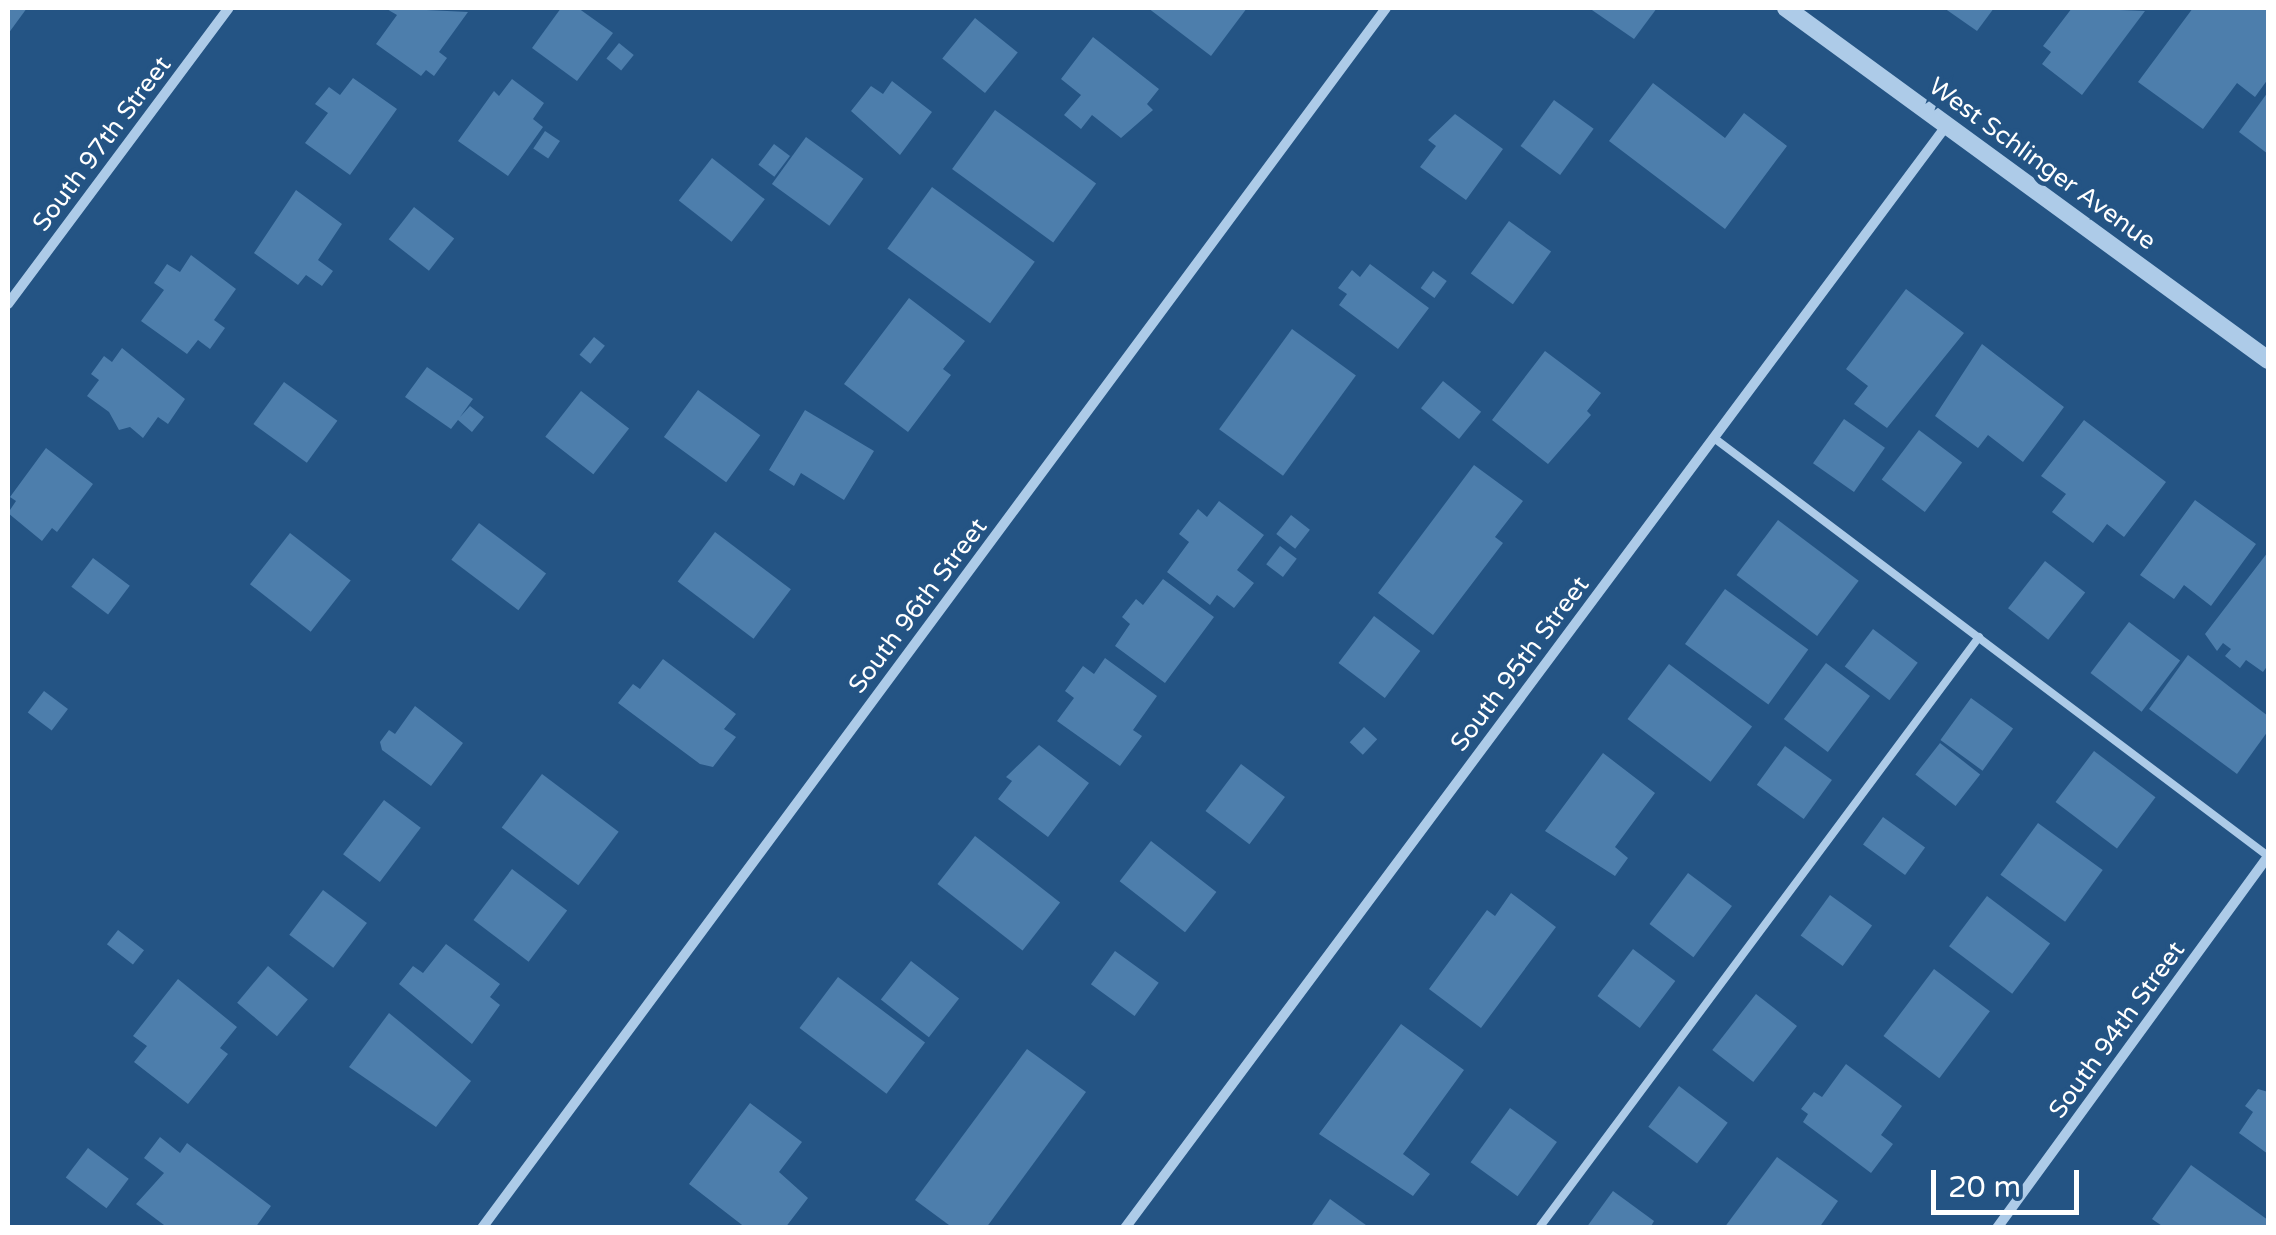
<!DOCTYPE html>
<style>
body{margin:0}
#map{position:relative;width:2276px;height:1235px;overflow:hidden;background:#245484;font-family:"Varela Round",sans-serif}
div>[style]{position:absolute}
.building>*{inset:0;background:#4d7eac;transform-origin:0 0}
.service>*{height:8px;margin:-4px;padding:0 4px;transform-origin:4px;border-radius:4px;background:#adcbe8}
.minor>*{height:10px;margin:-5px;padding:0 5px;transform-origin:5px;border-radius:5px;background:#adcbe8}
.tertiary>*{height:18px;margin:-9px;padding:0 9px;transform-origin:9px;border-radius:9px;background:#adcbe8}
span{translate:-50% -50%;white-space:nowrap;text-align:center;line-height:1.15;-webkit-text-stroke:9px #245484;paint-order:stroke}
.street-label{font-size:25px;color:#fff}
.frame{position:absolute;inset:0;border:10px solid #fff;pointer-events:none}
.scale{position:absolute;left:1931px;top:1170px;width:148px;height:45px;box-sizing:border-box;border:5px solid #fff;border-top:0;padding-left:12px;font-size:30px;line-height:35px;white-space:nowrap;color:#fff;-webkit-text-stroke:8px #245484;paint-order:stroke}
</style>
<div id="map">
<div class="building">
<i style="clip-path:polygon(8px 8px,27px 8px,8px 34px)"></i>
<i style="clip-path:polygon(385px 8px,468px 12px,439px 52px,447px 58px,434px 76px,426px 70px,421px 76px,376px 44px,397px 15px)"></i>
<i style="clip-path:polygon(561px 8px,578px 8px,613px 33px,577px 81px,532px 48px)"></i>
<i style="clip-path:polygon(1148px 8px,1247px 8px,1211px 56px)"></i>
<i style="clip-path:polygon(1589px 8px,1657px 8px,1634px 39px)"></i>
<i style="clip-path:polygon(1944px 8px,1994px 8px,1977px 31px)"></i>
<i style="clip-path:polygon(2072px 8px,2145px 11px,2082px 95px,2042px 64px,2051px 52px,2043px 46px)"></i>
<i style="clip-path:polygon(2193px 8px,2268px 8px,2268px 79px,2255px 97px,2237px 83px,2203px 129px,2138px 82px)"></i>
<i style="left:975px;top:18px;width:55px;height:52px;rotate:39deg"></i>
<i style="clip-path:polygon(1093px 37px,1159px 89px,1147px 104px,1153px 110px,1121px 138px,1092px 115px,1081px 129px,1064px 115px,1081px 95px,1061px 79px)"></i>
<i style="left:619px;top:43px;width:19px;height:20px;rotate:39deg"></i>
<i style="clip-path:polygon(353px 78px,397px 109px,350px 175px,305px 143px,328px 113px,315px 104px,329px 87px,340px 95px)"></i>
<i style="clip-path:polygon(512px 79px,544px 103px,533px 119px,543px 127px,508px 176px,458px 141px,494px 91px,499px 96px)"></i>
<i style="clip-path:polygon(892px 81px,932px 112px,900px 155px,851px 111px,871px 86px,883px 94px)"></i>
<i style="clip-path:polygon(1653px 83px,1725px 138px,1744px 113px,1787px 146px,1725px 229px,1609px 141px)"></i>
<i style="clip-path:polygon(2268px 92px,2268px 154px,2239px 132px)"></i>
<i style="left:1554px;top:100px;width:49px;height:57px;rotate:36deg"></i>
<i style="left:995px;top:110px;width:125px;height:73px;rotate:36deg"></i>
<i style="clip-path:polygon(1455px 114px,1503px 149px,1466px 200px,1420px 167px,1436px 146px,1428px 140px)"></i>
<i style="left:545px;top:131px;width:18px;height:21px;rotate:34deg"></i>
<i style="left:806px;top:137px;width:71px;height:58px;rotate:36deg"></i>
<i style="left:774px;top:144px;width:20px;height:26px;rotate:37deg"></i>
<i style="left:712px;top:158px;width:67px;height:54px;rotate:38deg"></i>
<i style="left:932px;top:187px;width:127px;height:76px;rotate:36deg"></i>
<i style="clip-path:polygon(296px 190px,342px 224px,318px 260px,333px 271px,322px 286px,306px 275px,298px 285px,254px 253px)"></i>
<i style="left:414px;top:207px;width:51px;height:41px;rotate:38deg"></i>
<i style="left:1509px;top:221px;width:52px;height:65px;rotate:36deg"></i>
<i style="clip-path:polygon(191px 255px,236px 289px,214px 320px,225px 328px,210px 349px,198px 340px,187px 354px,141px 321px,164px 290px,154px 283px,167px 264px,180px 272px)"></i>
<i style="clip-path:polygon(1370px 264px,1429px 308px,1398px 349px,1339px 305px,1347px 294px,1338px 288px,1352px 270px,1360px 277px)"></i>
<i style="left:1433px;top:271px;width:17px;height:21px;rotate:36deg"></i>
<i style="clip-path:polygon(1906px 289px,1964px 333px,1887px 428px,1854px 404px,1868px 386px,1846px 369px)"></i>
<i style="clip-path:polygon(909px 298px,965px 341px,943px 369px,951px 375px,908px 432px,844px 384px)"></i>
<i style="left:1292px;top:329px;width:79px;height:124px;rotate:36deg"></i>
<i style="left:594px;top:337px;width:14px;height:23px;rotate:39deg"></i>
<i style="clip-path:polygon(1982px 344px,2064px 407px,2023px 462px,1988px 435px,1978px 448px,1935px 416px)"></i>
<i style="clip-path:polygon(122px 348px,185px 399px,168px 424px,158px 417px,143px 438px,130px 427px,119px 430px,109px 412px,87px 396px,99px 380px,91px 374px,104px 356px,112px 362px)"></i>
<i style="clip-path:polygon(1545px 351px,1601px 393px,1587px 411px,1591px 415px,1548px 464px,1492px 420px)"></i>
<i style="clip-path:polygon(427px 367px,473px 399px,460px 417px,470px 406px,484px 417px,472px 432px,458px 420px,451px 429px,405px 397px)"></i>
<i style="left:1443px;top:381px;width:49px;height:35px;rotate:39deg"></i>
<i style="left:284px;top:382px;width:66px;height:52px;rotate:36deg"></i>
<i style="left:698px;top:390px;width:77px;height:58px;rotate:36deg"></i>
<i style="left:581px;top:391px;width:61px;height:58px;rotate:38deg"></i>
<i style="clip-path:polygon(805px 410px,874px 451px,844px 500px,801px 473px,794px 486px,769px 470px)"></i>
<i style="left:1844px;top:419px;width:50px;height:54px;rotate:35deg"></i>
<i style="clip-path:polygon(2084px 420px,2166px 482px,2124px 537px,2107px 524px,2093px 543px,2052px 512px,2066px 494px,2041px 476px)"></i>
<i style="left:1919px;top:430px;width:54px;height:62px;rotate:37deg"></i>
<i style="clip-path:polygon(46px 448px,93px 484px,57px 532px,52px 528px,42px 541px,8px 513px,16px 501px,10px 497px)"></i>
<i style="clip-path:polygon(1474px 465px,1523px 501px,1495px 537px,1503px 543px,1433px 635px,1378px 593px)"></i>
<i style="clip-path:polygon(2195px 500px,2256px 544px,2211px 606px,2184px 585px,2174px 599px,2140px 575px)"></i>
<i style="clip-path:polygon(1219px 501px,1264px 535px,1237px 570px,1254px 583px,1234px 608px,1217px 595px,1210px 605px,1167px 572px,1189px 542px,1179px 534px,1198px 509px,1207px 517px)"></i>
<i style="left:1291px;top:515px;width:24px;height:24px;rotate:38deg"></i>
<i style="left:1778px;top:520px;width:101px;height:69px;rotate:37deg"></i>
<i style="left:479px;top:523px;width:84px;height:46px;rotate:37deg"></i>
<i style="left:715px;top:532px;width:95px;height:62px;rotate:37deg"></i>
<i style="left:290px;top:533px;width:77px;height:65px;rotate:38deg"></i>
<i style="left:1280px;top:546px;width:21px;height:23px;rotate:37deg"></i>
<i style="clip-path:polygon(2268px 552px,2268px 665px,2263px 672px,2246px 660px,2240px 668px,2225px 656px,2231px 649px,2223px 643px,2217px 651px,2205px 634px)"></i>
<i style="left:93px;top:558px;width:46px;height:36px;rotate:37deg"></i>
<i style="left:2045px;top:561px;width:51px;height:60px;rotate:38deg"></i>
<i style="clip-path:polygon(1163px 579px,1214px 617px,1165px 683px,1115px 646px,1130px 624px,1122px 617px,1136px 599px,1143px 605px)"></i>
<i style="left:1725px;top:589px;width:103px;height:68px;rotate:36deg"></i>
<i style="left:1374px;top:616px;width:58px;height:59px;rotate:37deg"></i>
<i style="left:2129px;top:622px;width:64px;height:64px;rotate:37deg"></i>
<i style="left:1873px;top:629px;width:56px;height:47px;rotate:37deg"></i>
<i style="clip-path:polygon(2188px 655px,2268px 716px,2268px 731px,2237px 774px,2149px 709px)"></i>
<i style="clip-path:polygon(1105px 658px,1157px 696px,1133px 730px,1142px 736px,1120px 766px,1057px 721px,1074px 698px,1065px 691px,1083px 666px,1094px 674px)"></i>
<i style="clip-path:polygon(663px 659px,736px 714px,724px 729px,736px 737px,713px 767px,700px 764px,618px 703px,633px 684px,640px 689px)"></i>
<i style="left:1826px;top:663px;width:55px;height:70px;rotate:37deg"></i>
<i style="left:1669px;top:664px;width:104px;height:69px;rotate:37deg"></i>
<i style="left:44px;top:691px;width:30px;height:27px;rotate:37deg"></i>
<i style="left:1971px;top:698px;width:52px;height:52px;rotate:36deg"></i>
<i style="clip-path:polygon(415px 706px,463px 743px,431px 786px,382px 750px,380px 742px,389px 730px,395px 734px)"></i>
<i style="left:1364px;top:727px;width:18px;height:21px;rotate:43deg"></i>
<i style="left:1940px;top:743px;width:51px;height:40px;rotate:38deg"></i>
<i style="clip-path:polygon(1039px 745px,1089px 783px,1048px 837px,998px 799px,1012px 781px,1006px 777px)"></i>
<i style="left:1785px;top:746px;width:58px;height:48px;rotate:36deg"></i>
<i style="left:2094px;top:751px;width:77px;height:64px;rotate:37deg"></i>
<i style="clip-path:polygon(1603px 753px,1655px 793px,1615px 847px,1628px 858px,1615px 876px,1545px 831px)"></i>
<i style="left:1241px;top:764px;width:55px;height:59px;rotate:37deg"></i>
<i style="left:542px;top:774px;width:96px;height:67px;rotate:37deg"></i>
<i style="left:384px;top:800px;width:46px;height:68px;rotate:37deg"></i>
<i style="left:1883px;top:817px;width:52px;height:34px;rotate:36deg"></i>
<i style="left:2038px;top:823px;width:80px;height:64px;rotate:36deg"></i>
<i style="left:975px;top:836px;width:108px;height:61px;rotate:38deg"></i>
<i style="left:1151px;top:841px;width:83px;height:51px;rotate:38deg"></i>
<i style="left:512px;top:869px;width:69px;height:64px;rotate:37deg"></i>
<i style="left:1688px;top:873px;width:55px;height:64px;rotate:37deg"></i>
<i style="left:323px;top:890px;width:55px;height:56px;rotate:37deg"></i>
<i style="clip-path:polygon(1511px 893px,1556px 927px,1481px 1028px,1429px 989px,1487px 910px,1495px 916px)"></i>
<i style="left:1830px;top:895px;width:52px;height:50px;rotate:36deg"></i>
<i style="left:1987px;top:896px;width:79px;height:63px;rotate:37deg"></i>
<i style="left:118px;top:930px;width:33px;height:18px;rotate:38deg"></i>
<i style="clip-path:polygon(446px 944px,500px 984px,490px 997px,500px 1005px,472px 1044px,399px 984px,413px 966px,423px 973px)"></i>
<i style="left:1633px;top:949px;width:53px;height:59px;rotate:37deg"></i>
<i style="left:1115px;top:951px;width:54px;height:41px;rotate:36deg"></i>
<i style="left:911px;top:961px;width:61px;height:49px;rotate:38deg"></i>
<i style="left:268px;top:966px;width:52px;height:48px;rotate:40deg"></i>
<i style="left:1934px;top:969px;width:70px;height:84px;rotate:37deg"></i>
<i style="left:838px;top:977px;width:109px;height:64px;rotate:37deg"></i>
<i style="clip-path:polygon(178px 979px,237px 1027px,220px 1048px,228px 1054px,188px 1104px,134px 1062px,147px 1046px,133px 1036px)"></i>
<i style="left:1756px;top:994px;width:52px;height:71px;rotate:38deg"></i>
<i style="clip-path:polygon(389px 1013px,471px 1081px,436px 1127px,349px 1067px)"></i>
<i style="clip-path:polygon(1401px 1024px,1464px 1070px,1403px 1154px,1430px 1174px,1413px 1196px,1319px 1134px)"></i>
<i style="clip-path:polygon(1027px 1049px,1086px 1092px,986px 1228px,953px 1228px,915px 1200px)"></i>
<i style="clip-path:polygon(1846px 1064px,1902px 1106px,1881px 1135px,1893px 1144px,1871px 1173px,1803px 1122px,1808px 1114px,1801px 1109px,1814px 1092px,1822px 1097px)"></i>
<i style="left:1679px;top:1086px;width:61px;height:51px;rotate:37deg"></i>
<i style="clip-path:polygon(2258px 1089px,2268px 1092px,2268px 1154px,2239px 1133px,2253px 1112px,2245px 1106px)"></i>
<i style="clip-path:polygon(750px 1103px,802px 1142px,779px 1172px,808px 1198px,785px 1228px,746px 1228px,689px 1184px)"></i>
<i style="left:1510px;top:1108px;width:58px;height:67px;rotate:36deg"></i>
<i style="clip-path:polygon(160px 1137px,180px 1153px,187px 1143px,271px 1206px,255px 1228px,168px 1228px,136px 1204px,164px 1173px,144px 1158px)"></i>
<i style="left:88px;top:1148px;width:51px;height:37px;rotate:37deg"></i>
<i style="clip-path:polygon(1777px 1157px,1838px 1201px,1819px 1228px,1724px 1228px)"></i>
<i style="clip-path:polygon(2191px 1165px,2268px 1220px,2265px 1228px,2165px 1228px,2152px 1219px)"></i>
<i style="clip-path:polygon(1613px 1191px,1654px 1221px,1650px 1228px,1586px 1228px)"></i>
<i style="clip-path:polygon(1330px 1199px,1370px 1228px,1310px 1228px)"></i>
</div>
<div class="service">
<i style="left:1714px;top:438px;width:694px;rotate:37.04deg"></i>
<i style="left:1539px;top:1228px;width:737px;rotate:-53.33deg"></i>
</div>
<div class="minor">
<i style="left:8px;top:304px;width:369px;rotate:-53.3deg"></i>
<i style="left:482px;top:1228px;width:1518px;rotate:-53.46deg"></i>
<i style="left:1125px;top:1228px;width:1376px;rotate:-53.31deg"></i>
<i style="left:1997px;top:1228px;width:459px;rotate:-53.9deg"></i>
</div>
<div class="tertiary">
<i style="left:1786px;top:8px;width:597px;rotate:36.14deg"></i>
</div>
<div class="street-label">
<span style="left:102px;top:144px;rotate:-53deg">South 97th Street</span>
<span style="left:2042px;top:164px;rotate:36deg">West Schlinger Avenue</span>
<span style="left:918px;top:606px;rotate:-53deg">South 96th Street</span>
<span style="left:1520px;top:664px;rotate:-53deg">South 95th Street</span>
<span style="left:2117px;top:1030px;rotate:-54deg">South 94th Street</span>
</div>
<div class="frame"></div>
<div class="scale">20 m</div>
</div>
